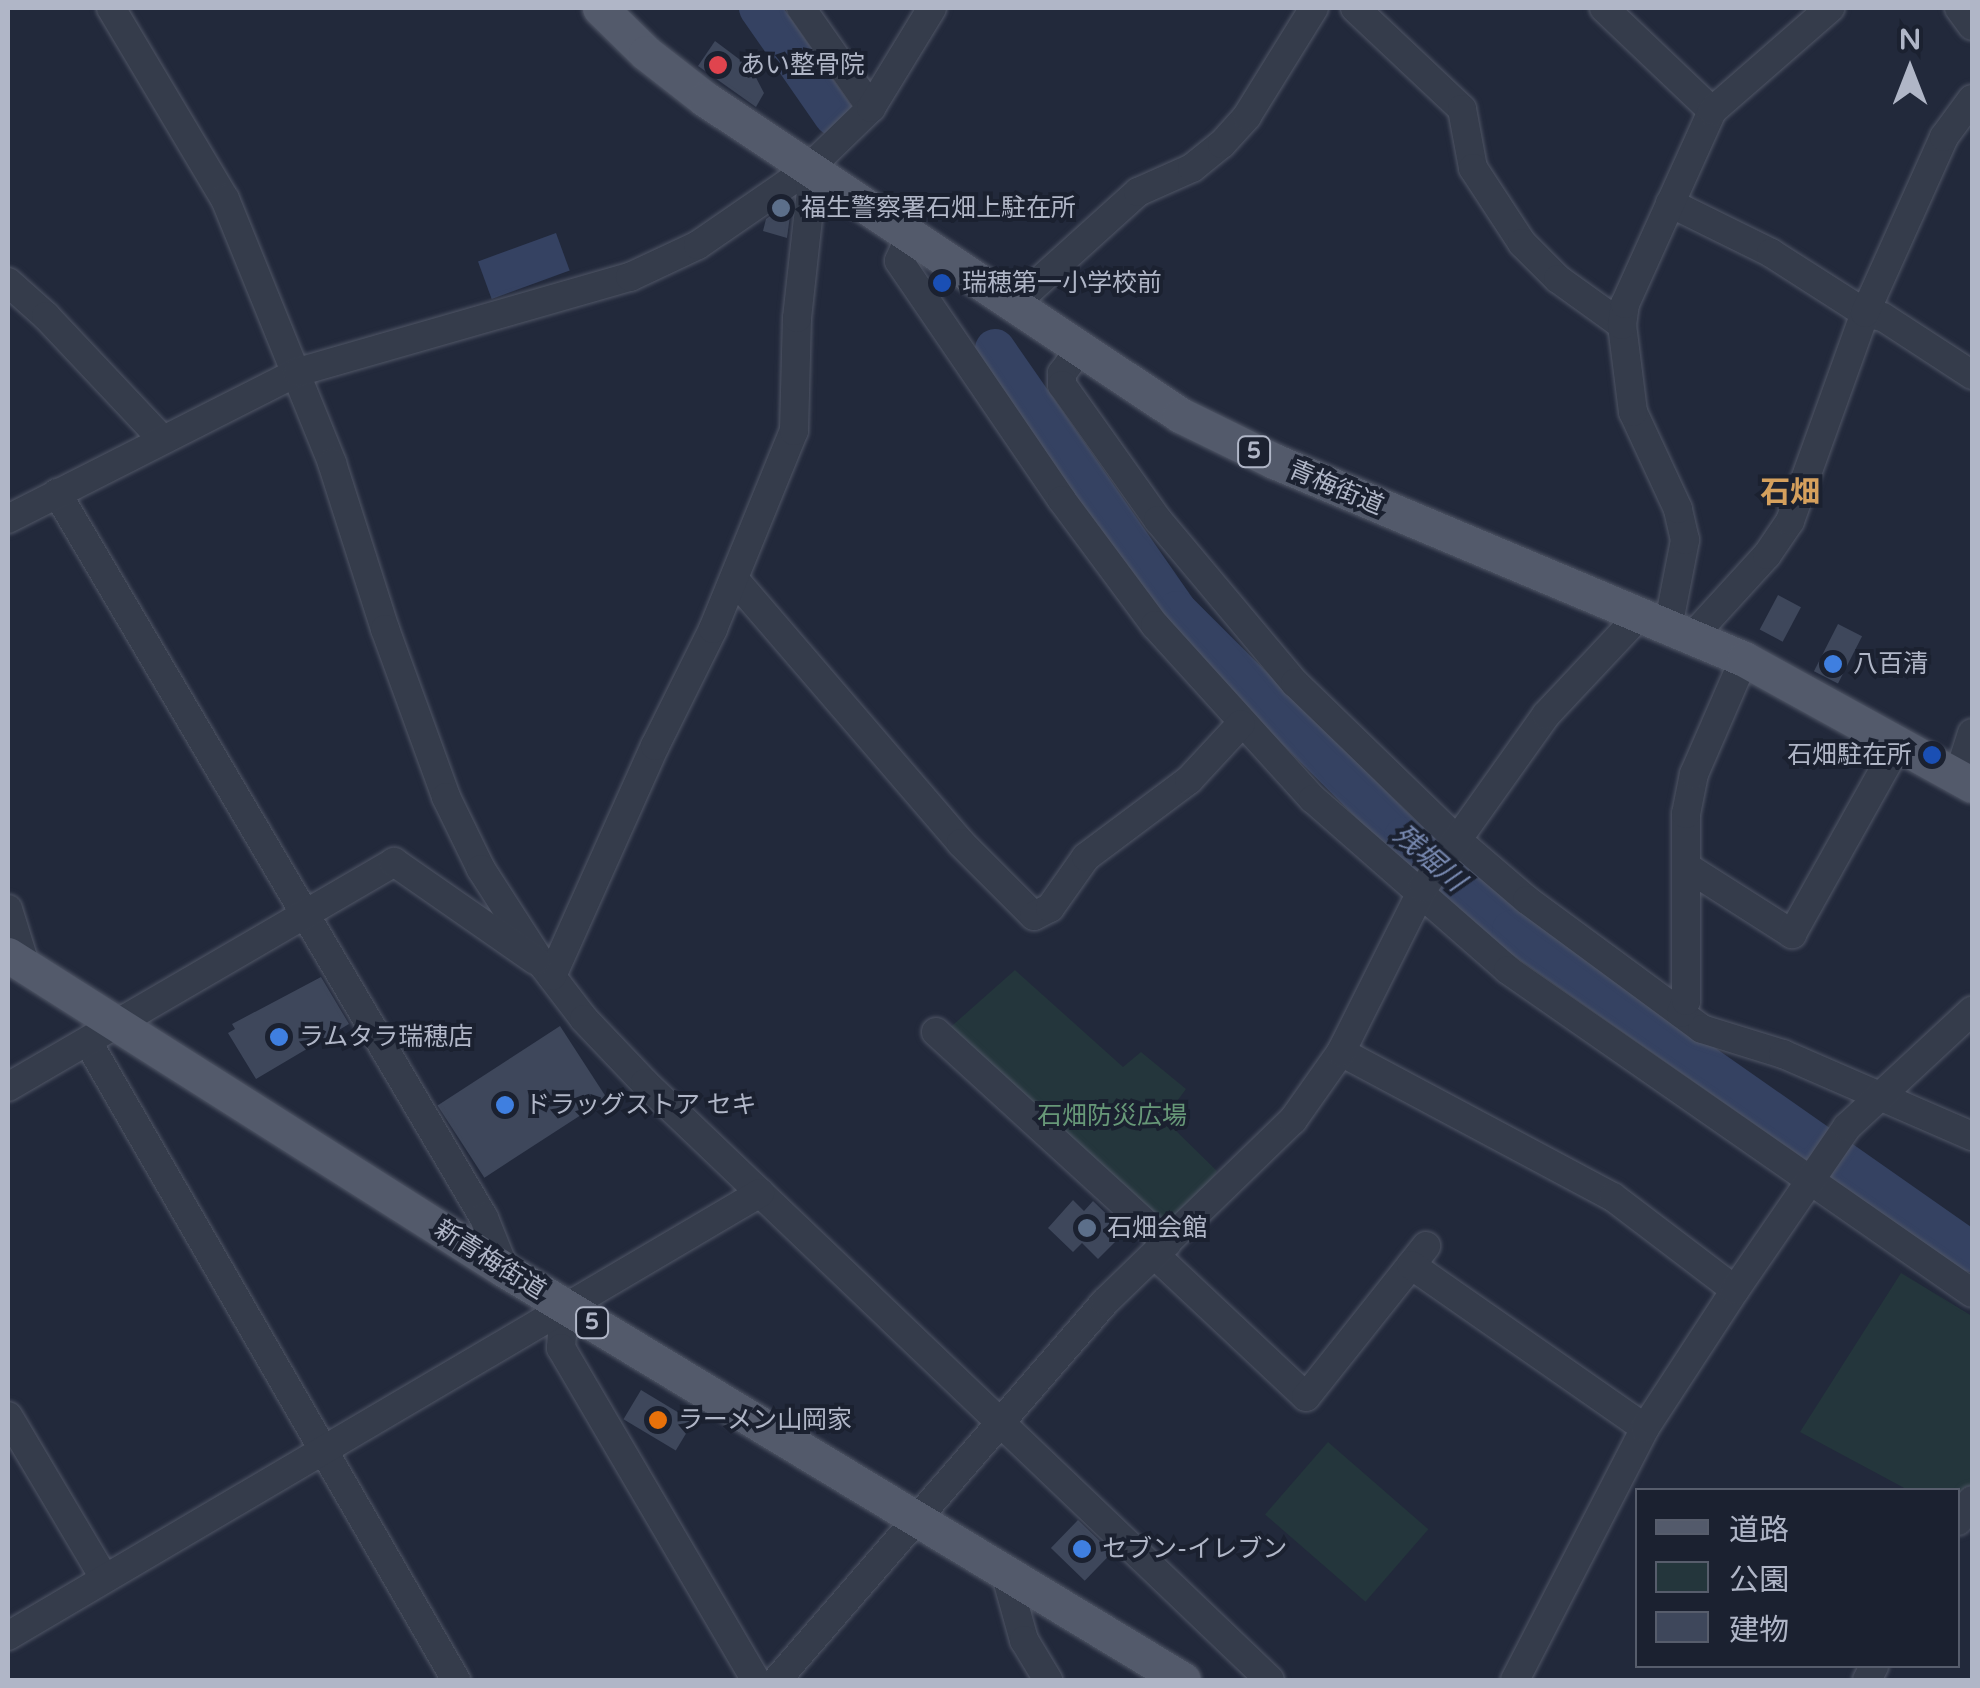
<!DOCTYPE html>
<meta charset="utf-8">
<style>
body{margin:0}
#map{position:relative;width:1980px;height:1688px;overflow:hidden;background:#22293b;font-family:"Varela Round","Noto Sans JP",sans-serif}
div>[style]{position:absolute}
.green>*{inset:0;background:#24363c;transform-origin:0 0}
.water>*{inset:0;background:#354262;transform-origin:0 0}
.river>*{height:40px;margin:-20px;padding:0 20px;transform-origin:20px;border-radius:20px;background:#354262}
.building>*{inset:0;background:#3e475b;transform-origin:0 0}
.roads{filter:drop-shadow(0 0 2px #505666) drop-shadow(0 0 2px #505666)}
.minor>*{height:28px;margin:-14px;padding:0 14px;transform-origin:14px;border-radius:14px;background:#353c4b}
.major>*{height:35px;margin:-17.5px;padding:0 17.5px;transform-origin:17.5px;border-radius:17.5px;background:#535a6b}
.dots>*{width:28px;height:28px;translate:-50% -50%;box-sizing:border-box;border:5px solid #1b2130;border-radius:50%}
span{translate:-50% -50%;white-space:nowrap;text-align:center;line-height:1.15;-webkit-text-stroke:8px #1b2130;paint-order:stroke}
.shield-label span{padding:2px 8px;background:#1b2130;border:2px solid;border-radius:8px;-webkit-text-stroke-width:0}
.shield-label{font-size:22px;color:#b0b6c7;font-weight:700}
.poi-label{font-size:25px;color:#b0b6c7}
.left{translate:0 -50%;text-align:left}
.right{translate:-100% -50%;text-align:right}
.street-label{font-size:25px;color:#b0b6c7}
.park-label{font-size:25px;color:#679878}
.water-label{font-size:28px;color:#7889b0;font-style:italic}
.quarter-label{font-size:30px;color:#d5a05d;font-weight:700}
.frame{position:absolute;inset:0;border:10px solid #b0b6c7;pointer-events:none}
.legend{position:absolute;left:1635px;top:1488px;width:325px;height:180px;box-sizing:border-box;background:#1b2130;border:2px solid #575d6c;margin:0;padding:12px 18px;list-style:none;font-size:30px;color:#b0b6c7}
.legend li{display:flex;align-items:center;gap:20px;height:50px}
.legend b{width:50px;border:2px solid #575d6c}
.north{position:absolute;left:1860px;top:20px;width:100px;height:100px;-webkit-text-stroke:8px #1b2130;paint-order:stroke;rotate:0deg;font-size:28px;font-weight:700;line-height:40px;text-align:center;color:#b0b6c7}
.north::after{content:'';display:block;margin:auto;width:35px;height:45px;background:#b0b6c7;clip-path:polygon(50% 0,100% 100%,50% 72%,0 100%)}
</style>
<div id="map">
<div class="green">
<i style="clip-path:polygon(1015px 970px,1123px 1067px,1141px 1052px,1186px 1089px,1164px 1119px,1217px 1171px,1200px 1203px,1166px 1235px,945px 1032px)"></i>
<i style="clip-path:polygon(1901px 1273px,1972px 1316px,1972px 1488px,1958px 1509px,1958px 1490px,1908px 1490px,1800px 1432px)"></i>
<i style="left:1328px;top:1442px;width:133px;height:96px;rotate:41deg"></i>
</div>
<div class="water">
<i style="left:556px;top:233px;width:40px;height:83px;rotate:70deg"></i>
</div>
<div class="river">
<i style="left:759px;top:8px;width:131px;rotate:55.2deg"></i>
<i style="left:995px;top:349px;width:319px;rotate:55.2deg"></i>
<i style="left:1177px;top:611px;width:320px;rotate:44.9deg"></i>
<i style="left:1404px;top:837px;width:143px;rotate:40.7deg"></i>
<i style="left:1512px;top:930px;width:562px;rotate:34.99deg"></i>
</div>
<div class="building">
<i style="clip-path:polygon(715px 41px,751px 68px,764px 93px,756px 107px,698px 66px)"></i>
<i style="clip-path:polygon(792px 201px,787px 238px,763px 231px,766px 219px)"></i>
<i style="left:1778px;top:595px;width:26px;height:39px;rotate:28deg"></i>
<i style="left:1838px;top:624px;width:27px;height:53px;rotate:27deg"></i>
<i style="clip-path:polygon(321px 977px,349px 1024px,256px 1079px,228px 1033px,235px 1029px,232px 1024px)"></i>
<i style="left:560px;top:1026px;width:86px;height:146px;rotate:57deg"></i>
<i style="clip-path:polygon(1073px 1200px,1084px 1211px,1093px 1201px,1125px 1232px,1098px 1259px,1082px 1243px,1073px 1252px,1048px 1228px)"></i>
<i style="left:641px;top:1390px;width:61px;height:34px;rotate:31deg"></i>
<i style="left:1078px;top:1520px;width:47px;height:39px;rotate:44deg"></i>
</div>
<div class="roads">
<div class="minor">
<i style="left:111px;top:8px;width:222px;rotate:59.2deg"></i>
<i style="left:225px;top:199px;width:285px;rotate:67.9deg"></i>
<i style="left:332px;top:463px;width:174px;rotate:72.3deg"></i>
<i style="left:385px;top:629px;width:179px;rotate:70deg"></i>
<i style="left:446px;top:797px;width:80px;rotate:64.1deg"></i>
<i style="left:481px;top:869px;width:113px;rotate:57.3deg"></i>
<i style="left:542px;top:964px;width:69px;rotate:52.6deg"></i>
<i style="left:584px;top:1019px;width:88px;rotate:46.4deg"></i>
<i style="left:645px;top:1083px;width:864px;rotate:43.69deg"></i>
<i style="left:801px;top:8px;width:122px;rotate:55deg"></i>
<i style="left:1355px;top:8px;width:147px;rotate:43.3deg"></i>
<i style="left:1462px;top:109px;width:60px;rotate:79.4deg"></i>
<i style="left:1473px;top:168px;width:90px;rotate:56.8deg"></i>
<i style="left:1522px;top:243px;width:51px;rotate:45deg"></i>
<i style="left:1558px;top:279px;width:79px;rotate:35.7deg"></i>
<i style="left:1604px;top:8px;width:149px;rotate:43.6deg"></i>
<i style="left:1959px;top:8px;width:22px;rotate:54deg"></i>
<i style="left:1670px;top:203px;width:113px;rotate:26.3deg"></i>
<i style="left:1771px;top:253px;width:112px;rotate:32.6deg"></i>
<i style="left:1865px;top:313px;width:18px;rotate:13deg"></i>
<i style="left:1883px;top:317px;width:106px;rotate:33.1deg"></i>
<i style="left:910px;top:237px;width:26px;rotate:115deg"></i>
<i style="left:899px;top:261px;width:289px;rotate:55.7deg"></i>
<i style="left:1062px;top:500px;width:156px;rotate:53.4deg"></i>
<i style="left:1155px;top:625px;width:235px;rotate:47.8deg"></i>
<i style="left:1313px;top:799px;width:259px;rotate:41.2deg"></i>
<i style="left:1508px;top:970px;width:565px;rotate:34.84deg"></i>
<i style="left:8px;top:282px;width:51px;rotate:41.8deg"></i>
<i style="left:46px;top:316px;width:169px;rotate:46.7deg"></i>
<i style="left:1013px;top:305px;width:169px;rotate:-42.1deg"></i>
<i style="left:1138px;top:192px;width:59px;rotate:-24deg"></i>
<i style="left:1192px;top:168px;width:38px;rotate:-39deg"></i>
<i style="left:1222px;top:144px;width:38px;rotate:-48deg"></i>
<i style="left:1247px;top:116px;width:127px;rotate:-58.2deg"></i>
<i style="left:1079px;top:350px;width:29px;rotate:126deg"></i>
<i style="left:1062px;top:373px;width:12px;rotate:90deg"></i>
<i style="left:1062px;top:385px;width:166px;rotate:54.6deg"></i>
<i style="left:1158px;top:520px;width:213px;rotate:50deg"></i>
<i style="left:1295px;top:683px;width:226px;rotate:44.1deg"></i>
<i style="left:1457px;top:840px;width:92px;rotate:40.6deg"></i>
<i style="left:1527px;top:900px;width:217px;rotate:36.4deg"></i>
<i style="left:1702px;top:1029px;width:85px;rotate:17.2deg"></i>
<i style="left:1783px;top:1054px;width:206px;rotate:23.5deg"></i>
<i style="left:57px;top:493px;width:841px;rotate:59.5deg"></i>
<i style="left:484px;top:1218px;width:56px;rotate:68deg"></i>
<i style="left:8px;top:519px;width:325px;rotate:-26.9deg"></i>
<i style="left:298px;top:372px;width:345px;rotate:-16deg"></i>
<i style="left:630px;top:277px;width:75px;rotate:-25.2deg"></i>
<i style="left:698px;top:245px;width:134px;rotate:-34.6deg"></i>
<i style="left:808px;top:169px;width:88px;rotate:-44.1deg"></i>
<i style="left:871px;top:108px;width:117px;rotate:-58.6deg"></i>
<i style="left:735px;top:580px;width:347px;rotate:49.3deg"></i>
<i style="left:961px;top:843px;width:103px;rotate:45deg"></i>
<i style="left:1034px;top:916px;width:18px;rotate:-27deg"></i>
<i style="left:1050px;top:908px;width:62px;rotate:-54.8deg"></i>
<i style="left:1086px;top:857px;width:129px;rotate:-36.8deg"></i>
<i style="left:1189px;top:780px;width:76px;rotate:-47.1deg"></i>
<i style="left:1668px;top:627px;width:89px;rotate:-78.9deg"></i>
<i style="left:1685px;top:540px;width:32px;rotate:-103deg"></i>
<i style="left:1678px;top:509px;width:107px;rotate:-114.9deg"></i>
<i style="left:1633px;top:412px;width:88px;rotate:-97.2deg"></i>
<i style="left:1622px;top:325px;width:21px;rotate:-82deg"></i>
<i style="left:1625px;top:304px;width:212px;rotate:-65.7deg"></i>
<i style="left:1712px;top:111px;width:157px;rotate:-41.1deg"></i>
<i style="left:1692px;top:637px;width:111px;rotate:-47.6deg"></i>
<i style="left:1767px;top:555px;width:41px;rotate:-55.9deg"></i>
<i style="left:1790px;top:521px;width:221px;rotate:-70.2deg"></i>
<i style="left:1865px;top:313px;width:193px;rotate:-65.8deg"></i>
<i style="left:1944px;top:137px;width:47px;rotate:-53.6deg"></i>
<i style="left:1958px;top:777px;width:46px;rotate:-72.3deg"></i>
<i style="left:1687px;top:867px;width:125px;rotate:32.5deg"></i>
<i style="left:1792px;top:934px;width:218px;rotate:-60.8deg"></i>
<i style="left:8px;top:909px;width:61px;rotate:72.8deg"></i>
<i style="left:552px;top:976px;width:252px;rotate:-65.9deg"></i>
<i style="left:655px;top:746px;width:131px;rotate:-63.6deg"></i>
<i style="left:713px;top:629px;width:214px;rotate:-67.8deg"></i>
<i style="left:794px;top:431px;width:113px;rotate:-88.5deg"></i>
<i style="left:797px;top:318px;width:128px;rotate:-83.7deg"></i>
<i style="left:811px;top:191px;width:22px;rotate:-98deg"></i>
<i style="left:1681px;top:1013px;width:13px;rotate:-67deg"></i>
<i style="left:1686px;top:1001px;width:187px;rotate:-90deg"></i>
<i style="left:1686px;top:814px;width:41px;rotate:-78.7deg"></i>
<i style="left:1694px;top:774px;width:125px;rotate:-66.5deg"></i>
<i style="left:936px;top:1032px;width:313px;rotate:42.4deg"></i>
<i style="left:88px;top:1042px;width:737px;rotate:60.02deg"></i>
<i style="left:1341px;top:1052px;width:308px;rotate:28.1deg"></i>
<i style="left:1613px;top:1197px;width:153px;rotate:37.3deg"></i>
<i style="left:8px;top:1087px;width:447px;rotate:-30.2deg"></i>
<i style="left:394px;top:862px;width:172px;rotate:34.8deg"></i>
<i style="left:1155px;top:1255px;width:207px;rotate:43.2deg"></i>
<i style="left:1306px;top:1397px;width:193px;rotate:-51.5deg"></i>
<i style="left:1411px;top:1265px;width:285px;rotate:34.9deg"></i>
<i style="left:564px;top:1306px;width:42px;rotate:94.1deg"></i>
<i style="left:561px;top:1348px;width:385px;rotate:59.6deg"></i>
<i style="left:8px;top:1416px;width:186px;rotate:59.3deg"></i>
<i style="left:1958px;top:1521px;width:25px;rotate:-56deg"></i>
<i style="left:1005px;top:1572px;width:71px;rotate:74.4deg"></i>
<i style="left:1024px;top:1640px;width:47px;rotate:59deg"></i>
<i style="left:8px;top:1636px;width:873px;rotate:-30.5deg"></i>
<i style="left:777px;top:1680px;width:500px;rotate:-49.05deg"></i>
<i style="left:1105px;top:1302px;width:262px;rotate:-44.1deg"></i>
<i style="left:1293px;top:1120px;width:83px;rotate:-54.8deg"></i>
<i style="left:1341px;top:1052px;width:183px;rotate:-63.4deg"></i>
<i style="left:1423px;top:888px;width:212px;rotate:-54.6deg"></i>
<i style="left:1546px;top:715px;width:137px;rotate:-46.8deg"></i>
<i style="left:1515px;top:1680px;width:284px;rotate:-62.7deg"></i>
<i style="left:1645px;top:1428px;width:165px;rotate:-56.9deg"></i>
<i style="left:1735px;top:1290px;width:198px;rotate:-55.5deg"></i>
<i style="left:1847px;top:1127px;width:171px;rotate:-42.9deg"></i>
<i style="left:1867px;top:1680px;width:16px;rotate:-63deg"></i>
</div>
<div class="major">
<i style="left:600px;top:8px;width:64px;rotate:44.4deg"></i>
<i style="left:646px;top:53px;width:75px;rotate:37.9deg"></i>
<i style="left:705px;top:99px;width:571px;rotate:33.63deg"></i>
<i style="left:1180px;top:415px;width:105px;rotate:26.1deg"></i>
<i style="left:1274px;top:461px;width:510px;rotate:22.84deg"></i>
<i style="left:1744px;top:659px;width:260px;rotate:28.9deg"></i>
<i style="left:8px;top:955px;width:588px;rotate:32.37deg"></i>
<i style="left:505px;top:1270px;width:792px;rotate:31.16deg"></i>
</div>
</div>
<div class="dots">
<i style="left:718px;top:65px;background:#e0444e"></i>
<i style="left:781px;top:208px;background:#5c6f8a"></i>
<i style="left:942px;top:283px;background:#1a4fb4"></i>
<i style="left:1833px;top:664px;background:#3f7fe0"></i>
<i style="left:1932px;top:755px;background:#1a4fb4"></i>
<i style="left:279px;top:1037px;background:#3f7fe0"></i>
<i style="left:505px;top:1105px;background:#3f7fe0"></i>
<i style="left:1087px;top:1228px;background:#5c6f8a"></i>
<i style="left:658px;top:1420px;background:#e8710a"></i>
<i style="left:1082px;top:1549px;background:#3f7fe0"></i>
</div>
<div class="shield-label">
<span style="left:1254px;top:452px">5</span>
<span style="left:592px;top:1323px">5</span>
</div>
<div class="poi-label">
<span class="left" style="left:740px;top:65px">あい整骨院</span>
<span class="left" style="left:801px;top:208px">福生警察署石畑上駐在所</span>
<span class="left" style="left:962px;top:283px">瑞穂第一小学校前</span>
<span class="left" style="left:1853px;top:664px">八百清</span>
<span class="right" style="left:1912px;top:755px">石畑駐在所</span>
<span class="left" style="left:299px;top:1037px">ラムタラ瑞穂店</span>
<span class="left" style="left:525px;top:1105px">ドラッグストア セキ</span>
<span class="left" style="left:1107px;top:1228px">石畑会館</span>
<span class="left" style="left:678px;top:1420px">ラーメン山岡家</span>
<span class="left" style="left:1102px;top:1549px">セブン-イレブン</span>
</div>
<div class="street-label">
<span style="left:1336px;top:488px;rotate:23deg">青梅街道</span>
<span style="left:490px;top:1260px;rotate:32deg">新青梅街道</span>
</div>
<div class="park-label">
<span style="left:1112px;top:1116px">石畑防災広場</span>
</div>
<div class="water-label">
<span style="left:1429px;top:858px;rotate:41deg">残堀川</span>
</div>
<div class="quarter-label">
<span style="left:1790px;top:493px">石畑</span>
</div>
<div class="frame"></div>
<ul class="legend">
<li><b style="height:12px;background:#535a6b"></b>道路</li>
<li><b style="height:28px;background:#24363c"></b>公園</li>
<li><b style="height:28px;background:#3e475b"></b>建物</li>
</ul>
<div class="north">N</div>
</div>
